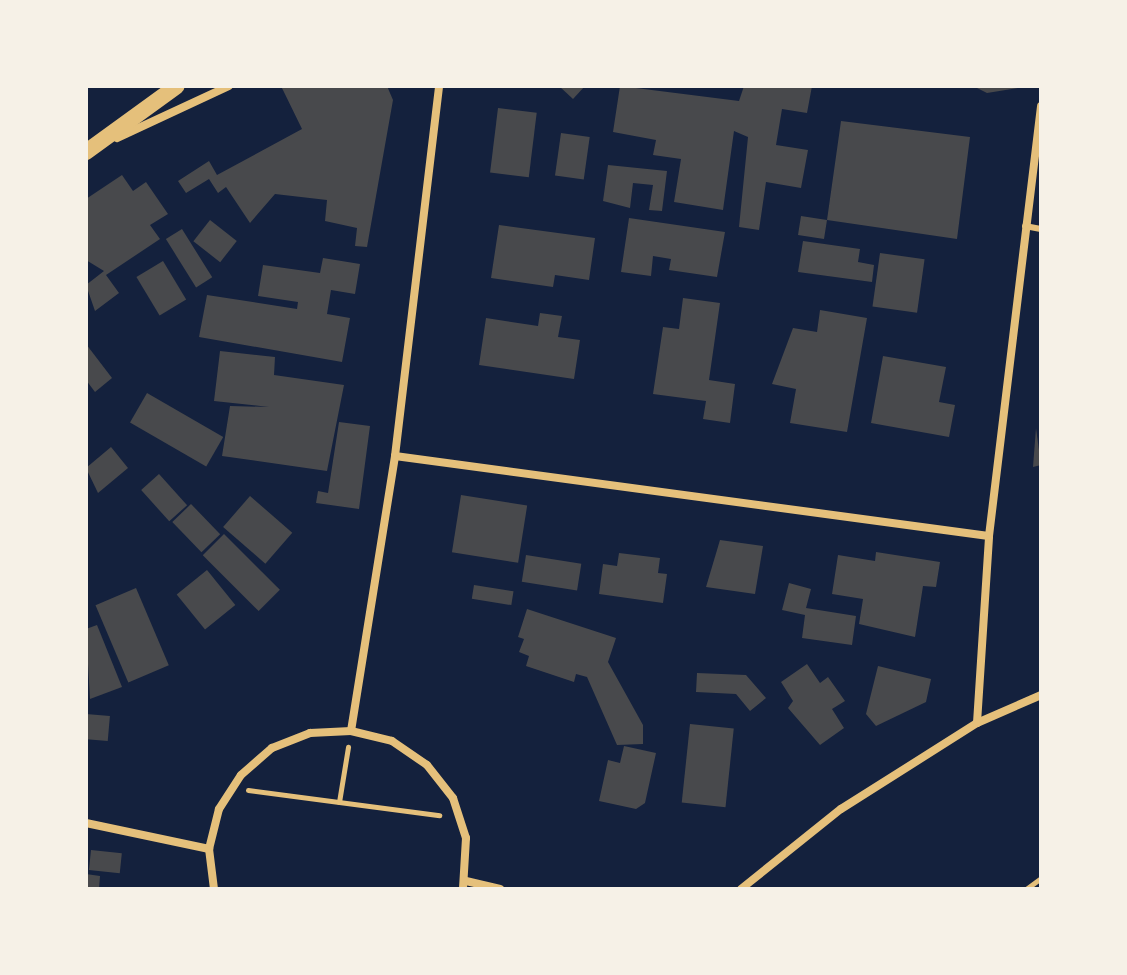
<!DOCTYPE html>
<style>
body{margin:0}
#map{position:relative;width:1127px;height:975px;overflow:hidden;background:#14213d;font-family:"Zilla Slab",serif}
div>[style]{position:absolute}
.building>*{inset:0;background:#48494c;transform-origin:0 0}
.path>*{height:5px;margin:-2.5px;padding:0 2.5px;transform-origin:2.5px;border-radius:2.5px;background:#e5c07b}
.service>*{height:6px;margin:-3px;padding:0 3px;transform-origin:3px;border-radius:3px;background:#e5c07b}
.minor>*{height:8px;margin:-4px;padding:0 4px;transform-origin:4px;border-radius:4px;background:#e5c07b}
.secondary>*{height:16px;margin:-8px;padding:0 8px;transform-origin:8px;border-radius:8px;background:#e5c07b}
span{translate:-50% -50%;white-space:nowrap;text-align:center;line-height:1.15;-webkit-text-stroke:6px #f6f1e7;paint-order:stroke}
.frame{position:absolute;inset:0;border:88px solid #f6f1e7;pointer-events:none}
</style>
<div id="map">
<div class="building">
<i style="clip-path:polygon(281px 86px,387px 86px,393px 100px,367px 247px,355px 246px,357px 228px,325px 221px,327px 200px,275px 194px,250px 223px,226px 187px,218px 193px,209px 179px,186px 193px,178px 181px,209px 161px,217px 175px,302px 129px)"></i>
<i style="clip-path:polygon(559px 86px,585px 86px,573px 99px)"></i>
<i style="clip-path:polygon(620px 86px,739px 101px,744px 86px,812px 86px,807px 113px,782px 109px,776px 145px,808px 150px,801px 188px,766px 182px,759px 230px,739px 227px,748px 137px,734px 131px,723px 210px,674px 202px,681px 159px,653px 155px,656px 140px,613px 132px)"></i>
<i style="clip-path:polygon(973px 86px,1018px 86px,1018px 88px,987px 93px)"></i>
<i style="left:498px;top:108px;width:39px;height:65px;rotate:7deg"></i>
<i style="clip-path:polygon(841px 121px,970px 137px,957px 239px,827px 220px,824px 239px,798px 235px,801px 216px,827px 220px)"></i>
<i style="left:561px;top:133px;width:29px;height:43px;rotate:8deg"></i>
<i style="clip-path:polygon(608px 165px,667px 171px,662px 211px,649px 210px,653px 185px,633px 183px,630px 208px,603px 201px)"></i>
<i style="clip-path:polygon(122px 175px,133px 191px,146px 182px,168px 214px,150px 225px,160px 239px,106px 275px,119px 293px,95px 311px,86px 285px,104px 271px,86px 260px,86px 199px)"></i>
<i style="clip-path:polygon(629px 218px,725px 232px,717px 277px,669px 270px,671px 259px,653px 256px,651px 276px,621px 272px)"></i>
<i style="left:210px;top:220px;width:34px;height:27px;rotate:38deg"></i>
<i style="clip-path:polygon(499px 225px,595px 238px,589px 280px,555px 275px,553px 287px,491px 278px)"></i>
<i style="left:182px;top:229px;width:57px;height:19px;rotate:58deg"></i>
<i style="clip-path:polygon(803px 241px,860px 249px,858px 262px,874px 265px,872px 282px,798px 272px)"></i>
<i style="left:880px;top:253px;width:45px;height:54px;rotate:8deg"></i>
<i style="clip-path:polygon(323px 258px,360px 264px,355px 294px,331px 290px,327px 314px,350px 318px,342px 362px,199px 337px,207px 295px,297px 309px,298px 302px,258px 296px,263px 265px,320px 273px)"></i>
<i style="left:163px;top:261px;width:45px;height:31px;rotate:59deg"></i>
<i style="clip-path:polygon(683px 298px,720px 303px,709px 380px,735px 384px,730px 423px,703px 419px,706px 401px,653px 394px,663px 327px,679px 329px)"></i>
<i style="clip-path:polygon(820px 310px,867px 318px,847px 432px,790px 423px,796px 389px,772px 384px,793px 328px,817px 332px)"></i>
<i style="clip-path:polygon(540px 313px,562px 316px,558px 337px,580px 340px,574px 379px,479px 365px,486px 318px,538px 326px)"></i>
<i style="clip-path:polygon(86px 344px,112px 378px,95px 392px,86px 380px)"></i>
<i style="clip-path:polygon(220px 351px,275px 357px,274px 375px,344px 385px,327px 471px,222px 456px,230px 406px,269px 407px,214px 401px)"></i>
<i style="clip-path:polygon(883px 356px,946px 367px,939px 402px,955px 405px,949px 437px,871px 423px)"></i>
<i style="left:147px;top:393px;width:88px;height:34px;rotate:30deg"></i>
<i style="clip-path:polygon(339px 422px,370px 426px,359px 509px,316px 503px,318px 491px,328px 493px)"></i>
<i style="clip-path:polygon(1036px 428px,1041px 465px,1033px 467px)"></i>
<i style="clip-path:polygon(111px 447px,128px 468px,98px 493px,86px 468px)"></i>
<i style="left:159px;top:474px;width:42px;height:24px;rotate:48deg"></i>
<i style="left:461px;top:495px;width:67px;height:58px;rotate:9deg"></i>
<i style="left:250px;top:496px;width:56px;height:41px;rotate:41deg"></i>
<i style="left:191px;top:504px;width:42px;height:26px;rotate:46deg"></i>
<i style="left:224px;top:534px;width:79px;height:30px;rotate:45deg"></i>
<i style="clip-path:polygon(720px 540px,763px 546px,755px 594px,706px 587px)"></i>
<i style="clip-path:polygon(876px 552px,940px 562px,936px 587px,923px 586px,915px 637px,859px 624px,863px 599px,832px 594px,838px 555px,875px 561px)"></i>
<i style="clip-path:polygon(619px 553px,660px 558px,658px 573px,667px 574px,663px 603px,599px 594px,603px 564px,617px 566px)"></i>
<i style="left:526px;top:555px;width:56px;height:27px;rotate:9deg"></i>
<i style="left:207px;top:570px;width:45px;height:39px;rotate:51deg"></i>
<i style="clip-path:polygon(789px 583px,811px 589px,806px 608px,856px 616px,852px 645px,802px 638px,805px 615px,782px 610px)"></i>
<i style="left:474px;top:585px;width:40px;height:14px;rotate:9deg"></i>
<i style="left:136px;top:588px;width:84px;height:44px;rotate:67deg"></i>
<i style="clip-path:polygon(527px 609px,616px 638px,608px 662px,643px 725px,643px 744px,617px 745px,587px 677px,576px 674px,574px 682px,526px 666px,529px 656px,519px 652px,524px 639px,518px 637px)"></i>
<i style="clip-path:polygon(97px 625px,122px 687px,90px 699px,86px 629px)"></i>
<i style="clip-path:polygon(807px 664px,820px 683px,828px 677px,845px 701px,832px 709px,844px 728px,820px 745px,788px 708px,793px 701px,781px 682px)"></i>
<i style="clip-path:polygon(878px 666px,931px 679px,926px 702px,876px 726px,866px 714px)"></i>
<i style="clip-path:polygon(697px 673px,746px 675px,766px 698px,750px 711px,736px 694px,696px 692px)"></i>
<i style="left:86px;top:714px;width:24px;height:25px;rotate:5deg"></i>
<i style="left:690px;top:724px;width:44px;height:79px;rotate:6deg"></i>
<i style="clip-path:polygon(624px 746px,656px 753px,645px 803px,636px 809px,599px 801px,608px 760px,620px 763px)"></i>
<i style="left:91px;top:850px;width:31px;height:20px;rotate:6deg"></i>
<i style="clip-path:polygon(86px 874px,100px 876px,99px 889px,86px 889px)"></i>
</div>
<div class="path">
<i style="left:248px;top:790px;width:193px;rotate:7.5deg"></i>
<i style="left:339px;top:802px;width:56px;rotate:-80.7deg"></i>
<i style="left:1026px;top:889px;width:19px;rotate:-36deg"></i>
</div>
<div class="service">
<i style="left:1025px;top:226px;width:16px;rotate:11deg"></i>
</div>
<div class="minor">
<i style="left:117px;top:138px;width:123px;rotate:-24.9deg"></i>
<i style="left:395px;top:456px;width:599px;rotate:7.67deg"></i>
<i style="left:977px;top:723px;width:187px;rotate:-86.3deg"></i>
<i style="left:989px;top:536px;width:433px;rotate:-83.1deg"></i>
<i style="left:351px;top:731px;width:278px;rotate:-80.9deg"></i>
<i style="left:395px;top:456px;width:373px;rotate:-83.2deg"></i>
<i style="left:86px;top:823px;width:126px;rotate:11.9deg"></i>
<i style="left:466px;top:881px;width:35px;rotate:13deg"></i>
<i style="left:214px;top:889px;width:40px;rotate:-97.1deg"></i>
<i style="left:209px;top:849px;width:41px;rotate:-76deg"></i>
<i style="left:219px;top:809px;width:40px;rotate:-57.1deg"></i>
<i style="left:241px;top:775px;width:41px;rotate:-41.1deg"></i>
<i style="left:272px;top:748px;width:41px;rotate:-21.5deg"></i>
<i style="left:310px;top:733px;width:41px;rotate:-2.8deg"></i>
<i style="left:351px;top:731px;width:42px;rotate:13.7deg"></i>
<i style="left:392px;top:741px;width:42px;rotate:34.4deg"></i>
<i style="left:427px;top:765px;width:42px;rotate:51.8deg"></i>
<i style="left:453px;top:798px;width:42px;rotate:72deg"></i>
<i style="left:466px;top:838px;width:51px;rotate:93.4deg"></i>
<i style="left:741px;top:889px;width:128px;rotate:-38.7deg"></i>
<i style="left:841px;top:809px;width:161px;rotate:-32.3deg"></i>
<i style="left:977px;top:723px;width:70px;rotate:-23.6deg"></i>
</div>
<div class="secondary">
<i style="left:86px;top:152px;width:112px;rotate:-36deg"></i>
</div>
<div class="frame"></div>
</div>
